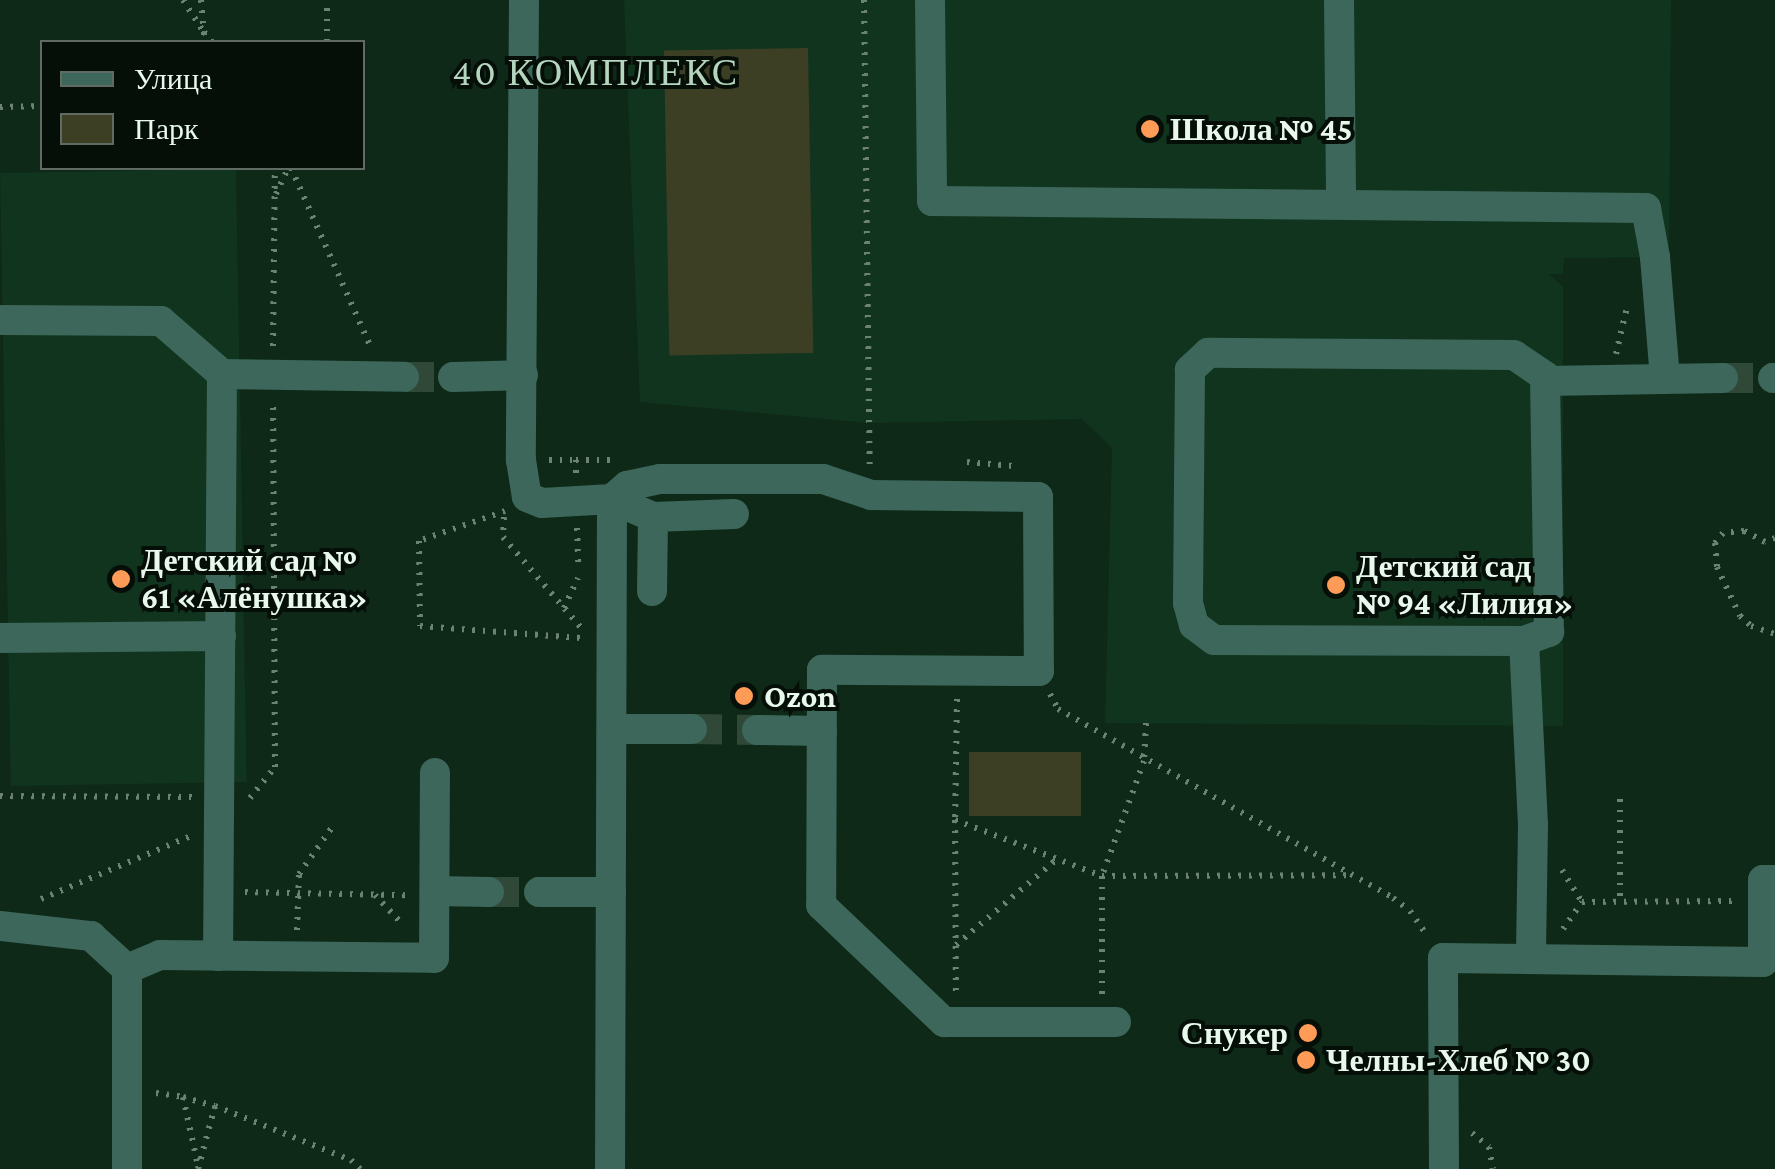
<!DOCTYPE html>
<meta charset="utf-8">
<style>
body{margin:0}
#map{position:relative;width:1775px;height:1169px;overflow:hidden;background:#0e2918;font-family:"Crimson Pro",serif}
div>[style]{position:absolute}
.built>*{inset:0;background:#11341e;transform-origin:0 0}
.green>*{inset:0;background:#3c3f23;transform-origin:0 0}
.minor-tunnel>*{height:30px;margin-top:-15px;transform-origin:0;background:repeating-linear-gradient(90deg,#2f4838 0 30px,transparent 0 45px)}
.path>*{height:6px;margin-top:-3px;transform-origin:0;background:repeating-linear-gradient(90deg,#6c8374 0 2.5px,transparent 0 10.5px)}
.minor>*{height:30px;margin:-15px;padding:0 15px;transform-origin:15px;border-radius:15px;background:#3c675a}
.dots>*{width:28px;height:28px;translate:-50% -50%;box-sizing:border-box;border:5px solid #050f08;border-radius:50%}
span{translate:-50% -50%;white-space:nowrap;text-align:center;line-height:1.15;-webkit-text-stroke:8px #050f08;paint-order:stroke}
.poi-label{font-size:32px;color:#e8f8ec;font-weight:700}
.left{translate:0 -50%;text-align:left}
.right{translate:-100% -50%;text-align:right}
.quarter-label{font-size:38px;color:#b5d5be;letter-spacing:2.5px}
.legend{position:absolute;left:40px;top:40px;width:325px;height:130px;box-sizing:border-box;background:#050f08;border:2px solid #606c63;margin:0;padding:12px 18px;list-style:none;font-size:30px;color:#e8f8ec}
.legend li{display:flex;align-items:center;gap:20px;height:50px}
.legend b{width:50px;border:2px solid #606c63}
</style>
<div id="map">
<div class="built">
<i style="clip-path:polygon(624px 0,1671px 0,1669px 257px,1564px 258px,1563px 274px,1549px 274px,1563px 287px,1563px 726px,1105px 723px,1112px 448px,1082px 419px,869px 423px,640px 402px)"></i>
<i style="left:236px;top:169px;width:613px;height:236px;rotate:89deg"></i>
</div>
<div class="green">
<i style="left:808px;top:48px;width:305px;height:144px;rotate:89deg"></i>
<i style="left:969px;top:752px;width:112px;height:64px"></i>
</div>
<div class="minor-tunnel">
<i style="left:404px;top:377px;width:49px"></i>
<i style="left:1723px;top:378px;width:50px"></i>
<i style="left:692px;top:729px;width:65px;rotate:0.9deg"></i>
<i style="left:489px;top:892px;width:50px"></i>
</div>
<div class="path">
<i style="left:183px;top:0;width:38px;rotate:57deg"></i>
<i style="left:204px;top:32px;width:10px;rotate:90deg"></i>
<i style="left:201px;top:0;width:32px;rotate:85deg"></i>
<i style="left:204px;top:32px;width:13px;rotate:51deg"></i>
<i style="left:864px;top:0;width:464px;rotate:89.3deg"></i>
<i style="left:327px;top:42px;width:42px;rotate:-90deg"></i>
<i style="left:0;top:107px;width:42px;rotate:-1.4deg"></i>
<i style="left:291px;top:168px;width:197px;rotate:66deg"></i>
<i style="left:276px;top:194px;width:29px;rotate:-65deg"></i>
<i style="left:273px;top:346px;width:178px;rotate:-89.4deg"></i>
<i style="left:1616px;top:354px;width:48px;rotate:-76.8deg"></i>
<i style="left:549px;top:460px;width:27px"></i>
<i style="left:576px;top:460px;width:15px;rotate:90deg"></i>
<i style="left:576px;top:460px;width:34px"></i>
<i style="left:967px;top:462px;width:46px;rotate:5deg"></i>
<i style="left:505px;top:511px;width:91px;rotate:160.8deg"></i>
<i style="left:419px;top:541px;width:85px;rotate:89.3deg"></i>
<i style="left:420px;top:626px;width:161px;rotate:4.3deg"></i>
<i style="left:504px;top:517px;width:20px;rotate:93deg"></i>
<i style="left:503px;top:537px;width:123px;rotate:49.3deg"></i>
<i style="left:577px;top:528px;width:37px;rotate:88deg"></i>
<i style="left:1775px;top:538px;width:11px;rotate:158deg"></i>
<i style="left:1765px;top:542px;width:24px;rotate:-152deg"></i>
<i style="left:1744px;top:531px;width:21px;rotate:175deg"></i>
<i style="left:1723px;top:533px;width:13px;rotate:129deg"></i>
<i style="left:1715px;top:543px;width:24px;rotate:85deg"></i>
<i style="left:1717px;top:567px;width:54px;rotate:64.9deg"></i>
<i style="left:1740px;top:616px;width:15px;rotate:42deg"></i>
<i style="left:1751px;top:626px;width:25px;rotate:18deg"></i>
<i style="left:564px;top:608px;width:33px;rotate:-65deg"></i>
<i style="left:1050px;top:694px;width:17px;rotate:62deg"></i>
<i style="left:1058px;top:709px;width:385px;rotate:29.4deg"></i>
<i style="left:1393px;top:898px;width:21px;rotate:37deg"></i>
<i style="left:1410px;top:911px;width:29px;rotate:55deg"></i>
<i style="left:957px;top:699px;width:121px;rotate:90.9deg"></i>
<i style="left:955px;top:820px;width:157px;rotate:20.9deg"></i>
<i style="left:1102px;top:876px;width:120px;rotate:90deg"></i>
<i style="left:1146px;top:723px;width:38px;rotate:93deg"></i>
<i style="left:1144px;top:761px;width:122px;rotate:110.1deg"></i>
<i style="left:1102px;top:876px;width:248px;rotate:-0.2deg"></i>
<i style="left:0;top:796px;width:194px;rotate:0.3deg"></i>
<i style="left:250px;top:798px;width:40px;rotate:-51deg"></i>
<i style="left:275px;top:767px;width:363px;rotate:-90.3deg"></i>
<i style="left:1620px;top:799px;width:103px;rotate:90deg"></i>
<i style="left:955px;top:820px;width:174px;rotate:89.7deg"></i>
<i style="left:1562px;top:870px;width:38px;rotate:58deg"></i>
<i style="left:1582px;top:902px;width:155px;rotate:-0.4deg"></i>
<i style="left:245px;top:892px;width:163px;rotate:1.1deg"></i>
<i style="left:375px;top:895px;width:42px;rotate:46.9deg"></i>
<i style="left:41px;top:899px;width:163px;rotate:-22.8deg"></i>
<i style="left:1563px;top:929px;width:33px;rotate:-55deg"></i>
<i style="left:297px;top:930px;width:56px;rotate:-88deg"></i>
<i style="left:299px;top:874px;width:59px;rotate:-54.7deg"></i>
<i style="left:956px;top:945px;width:133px;rotate:-40.4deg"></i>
<i style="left:156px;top:1093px;width:27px;rotate:8deg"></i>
<i style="left:183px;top:1097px;width:66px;rotate:77.7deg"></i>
<i style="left:183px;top:1097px;width:33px;rotate:16deg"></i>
<i style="left:1472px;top:1133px;width:22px;rotate:39deg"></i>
<i style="left:1489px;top:1147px;width:22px;rotate:80deg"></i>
<i style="left:198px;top:1169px;width:65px;rotate:-74.9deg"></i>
<i style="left:215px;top:1106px;width:146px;rotate:21.7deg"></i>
<i style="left:351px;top:1160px;width:13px;rotate:45deg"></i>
</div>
<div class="minor">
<i style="left:524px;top:0;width:460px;rotate:90.4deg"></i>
<i style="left:521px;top:460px;width:37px;rotate:81deg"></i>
<i style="left:527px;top:497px;width:16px;rotate:22deg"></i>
<i style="left:542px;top:503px;width:70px;rotate:-3.3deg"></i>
<i style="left:612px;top:499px;width:670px;rotate:90.17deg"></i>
<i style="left:930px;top:0;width:201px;rotate:89.4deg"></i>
<i style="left:932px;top:201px;width:714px;rotate:0.56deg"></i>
<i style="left:1646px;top:208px;width:50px;rotate:79.6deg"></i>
<i style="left:1655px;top:257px;width:122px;rotate:85.3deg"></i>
<i style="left:1339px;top:0;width:202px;rotate:89.4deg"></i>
<i style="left:0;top:320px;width:161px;rotate:0.4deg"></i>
<i style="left:161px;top:321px;width:81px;rotate:41deg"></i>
<i style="left:222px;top:374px;width:582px;rotate:90.39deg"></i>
<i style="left:222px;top:374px;width:182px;rotate:0.9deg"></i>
<i style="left:453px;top:377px;width:70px;rotate:-1.6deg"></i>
<i style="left:1773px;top:378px;width:2px"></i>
<i style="left:1545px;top:381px;width:178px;rotate:-1deg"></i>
<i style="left:653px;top:517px;width:81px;rotate:-2.1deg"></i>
<i style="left:652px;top:591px;width:74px;rotate:-89.2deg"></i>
<i style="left:653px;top:517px;width:45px;rotate:-156.3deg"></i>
<i style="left:612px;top:499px;width:20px;rotate:-41deg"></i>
<i style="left:627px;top:486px;width:34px;rotate:-12deg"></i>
<i style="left:660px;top:479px;width:163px"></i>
<i style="left:823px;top:479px;width:51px;rotate:18.4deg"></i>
<i style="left:871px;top:495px;width:167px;rotate:0.7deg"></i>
<i style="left:1038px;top:497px;width:174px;rotate:89.7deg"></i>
<i style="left:1039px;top:671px;width:217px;rotate:-179.7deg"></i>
<i style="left:822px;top:670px;width:235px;rotate:90.2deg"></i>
<i style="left:821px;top:905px;width:170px;rotate:43.6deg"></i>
<i style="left:944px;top:1022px;width:172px"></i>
<i style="left:0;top:638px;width:221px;rotate:-0.5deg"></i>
<i style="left:1524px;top:641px;width:27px;rotate:-20deg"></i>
<i style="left:1549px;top:632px;width:256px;rotate:-90.9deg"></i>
<i style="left:1545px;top:376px;width:37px;rotate:-146deg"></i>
<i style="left:1514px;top:355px;width:306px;rotate:-179.6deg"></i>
<i style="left:1208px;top:353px;width:25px;rotate:137deg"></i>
<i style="left:1190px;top:370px;width:233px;rotate:90.5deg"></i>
<i style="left:1188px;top:603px;width:23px;rotate:75deg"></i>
<i style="left:1194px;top:625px;width:25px;rotate:37deg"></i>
<i style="left:1214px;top:640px;width:310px;rotate:0.2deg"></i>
<i style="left:1524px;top:641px;width:184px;rotate:87.2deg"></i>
<i style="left:1533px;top:825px;width:134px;rotate:90.9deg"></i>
<i style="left:612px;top:729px;width:80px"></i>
<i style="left:757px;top:730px;width:65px;rotate:0.9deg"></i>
<i style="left:435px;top:891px;width:54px;rotate:1.1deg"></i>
<i style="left:539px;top:892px;width:72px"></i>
<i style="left:0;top:926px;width:92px;rotate:6.3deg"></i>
<i style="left:91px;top:936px;width:49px;rotate:42.5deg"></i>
<i style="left:127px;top:969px;width:200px;rotate:90deg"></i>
<i style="left:127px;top:969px;width:36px;rotate:-23deg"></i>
<i style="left:160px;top:955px;width:274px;rotate:0.6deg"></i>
<i style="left:434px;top:958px;width:185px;rotate:-89.7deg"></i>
<i style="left:1444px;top:1169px;width:211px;rotate:-90.3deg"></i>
<i style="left:1443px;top:958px;width:320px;rotate:0.7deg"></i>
<i style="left:1763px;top:962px;width:82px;rotate:-90deg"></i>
<i style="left:1763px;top:880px;width:12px"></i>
</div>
<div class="dots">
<i style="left:1150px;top:129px;background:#fe9c57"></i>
<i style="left:121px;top:579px;background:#fe9c57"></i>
<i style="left:1336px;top:585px;background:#fe9c57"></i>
<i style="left:744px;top:696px;background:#fe9c57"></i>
<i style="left:1308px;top:1033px;background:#fe9c57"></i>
<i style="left:1306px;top:1060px;background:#fe9c57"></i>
</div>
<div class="poi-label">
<span class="left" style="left:1170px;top:129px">Школа № 45</span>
<span class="left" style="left:141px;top:579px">Детский сад №<br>61 «Алёнушка»</span>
<span class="left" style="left:1356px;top:585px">Детский сад<br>№ 94 «Лилия»</span>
<span class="left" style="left:764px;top:696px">Ozon</span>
<span class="right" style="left:1288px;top:1033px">Снукер</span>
<span class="left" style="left:1326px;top:1060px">Челны-Хлеб № 30</span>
</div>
<div class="quarter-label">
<span style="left:596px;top:73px">40 КОМПЛЕКС</span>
</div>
<ul class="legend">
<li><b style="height:12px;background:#3c675a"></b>Улица</li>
<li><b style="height:28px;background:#3c3f23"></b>Парк</li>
</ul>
</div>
